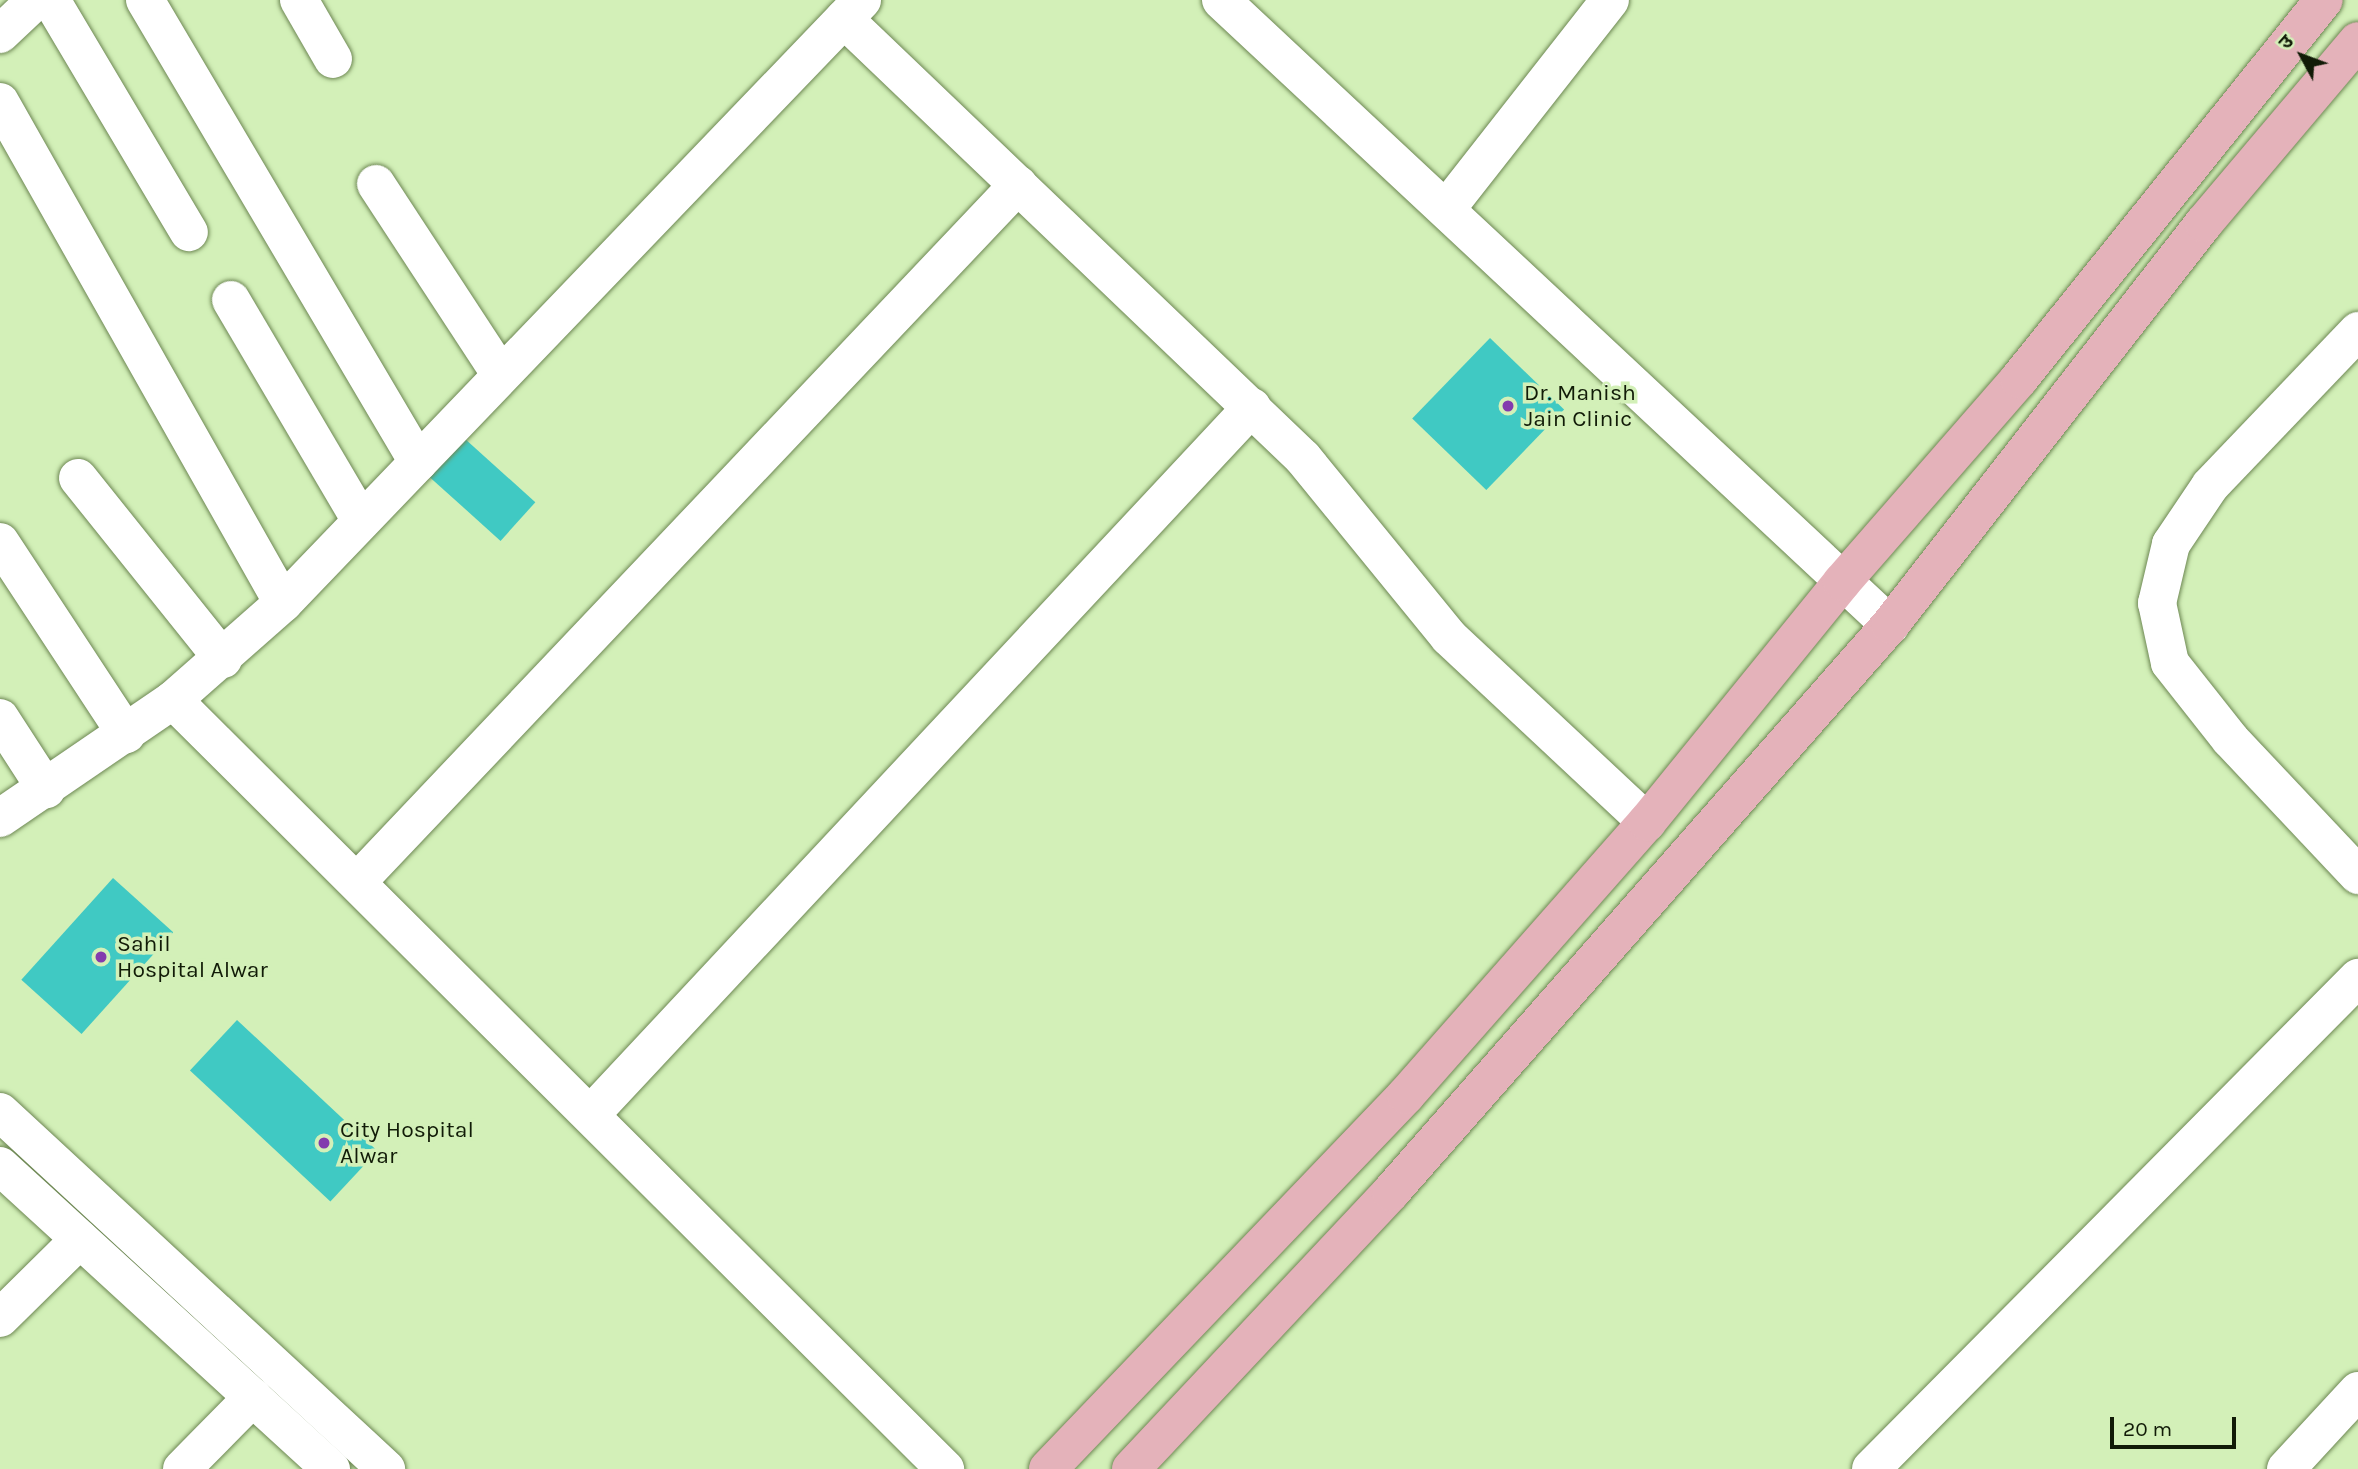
<!DOCTYPE html>
<meta charset="utf-8">
<style>
body{margin:0}
#map{position:relative;width:2358px;height:1469px;overflow:hidden;background:#d3f0b8;font-family:Karla,"Noto Sans Devanagari",sans-serif}
div>[style]{position:absolute}
.building>*{inset:0;background:#40c9c3;transform-origin:0 0}
.roads{filter:drop-shadow(0 0 2px #6d8753) drop-shadow(0 0 2px #6d8753)}
.minor>*{height:38px;margin:-19px;padding:0 19px;transform-origin:19px;border-radius:19px;background:#fff}
.major>*{height:38px;margin:-19px;padding:0 19px;transform-origin:19px;border-radius:19px;background:#e4b2ba}
.dots>*{width:19px;height:19px;translate:-50% -50%;box-sizing:border-box;border:4px solid #d3f0b8;border-radius:50%}
span{translate:-50% -50%;white-space:nowrap;text-align:center;line-height:1.15;-webkit-text-stroke:7px #d3f0b8;paint-order:stroke}
.poi-label{font-size:23px;color:#111b07}
.left{translate:0 -50%;text-align:left}
.north{position:absolute;left:2267px;top:21px;width:70px;height:70px;-webkit-text-stroke:5px #d3f0b8;paint-order:stroke;rotate:311deg;font-size:19px;font-weight:700;line-height:28px;text-align:center;color:#111b07}
.north::after{content:'';display:block;margin:auto;width:24px;height:32px;background:#111b07;clip-path:polygon(50% 0,100% 100%,50% 72%,0 100%)}
.scale{position:absolute;left:2110px;top:1417px;width:126px;height:32px;box-sizing:border-box;border:4px solid #111b07;border-top:0;padding-left:9px;font-size:21px;line-height:24px;white-space:nowrap;color:#111b07;-webkit-text-stroke:5px #d3f0b8;paint-order:stroke}
</style>
<div id="map">
<div class="building">
<i style="left:1490px;top:338px;width:103px;height:112px;rotate:44deg"></i>
<i style="left:464px;top:438px;width:96px;height:52px;rotate:42deg"></i>
<i style="left:113px;top:878px;width:81px;height:137px;rotate:42deg"></i>
<i style="left:237px;top:1020px;width:192px;height:69px;rotate:43deg"></i>
</div>
<div class="roads">
<div class="minor">
<i style="left:51px;top:0;width:270px;rotate:59.3deg"></i>
<i style="left:145px;top:0;width:537px;rotate:59.42deg"></i>
<i style="left:299px;top:0;width:68px;rotate:60deg"></i>
<i style="left:1221px;top:0;width:916px;rotate:43.05deg"></i>
<i style="left:844px;top:19px;width:635px;rotate:43.72deg"></i>
<i style="left:1303px;top:458px;width:231px;rotate:50.8deg"></i>
<i style="left:1449px;top:637px;width:271px;rotate:43.1deg"></i>
<i style="left:0;top:34px;width:50px;rotate:-43.4deg"></i>
<i style="left:0;top:102px;width:575px;rotate:60.54deg"></i>
<i style="left:376px;top:184px;width:225px;rotate:56.8deg"></i>
<i style="left:1447px;top:208px;width:264px;rotate:-51.9deg"></i>
<i style="left:231px;top:300px;width:256px;rotate:59.5deg"></i>
<i style="left:2358px;top:331px;width:214px;rotate:133.7deg"></i>
<i style="left:2210px;top:486px;width:70px;rotate:123.9deg"></i>
<i style="left:2171px;top:544px;width:61px;rotate:103.3deg"></i>
<i style="left:2157px;top:603px;width:61px;rotate:77.8deg"></i>
<i style="left:2170px;top:663px;width:97px;rotate:51.7deg"></i>
<i style="left:2230px;top:739px;width:187px;rotate:46.7deg"></i>
<i style="left:78px;top:478px;width:232px;rotate:51.3deg"></i>
<i style="left:0;top:542px;width:230px;rotate:56.7deg"></i>
<i style="left:173px;top:700px;width:1090px;rotate:44.89deg"></i>
<i style="left:0;top:718px;width:85px;rotate:57.1deg"></i>
<i style="left:0;top:818px;width:209px;rotate:-34.3deg"></i>
<i style="left:173px;top:700px;width:147px;rotate:-41.4deg"></i>
<i style="left:283px;top:603px;width:836px;rotate:-46.16deg"></i>
<i style="left:357px;top:882px;width:961px;rotate:-46.52deg"></i>
<i style="left:0;top:1112px;width:526px;rotate:42.76deg"></i>
<i style="left:593px;top:1112px;width:965px;rotate:-46.93deg"></i>
<i style="left:0;top:1166px;width:449px;rotate:42.5deg"></i>
<i style="left:0;top:1318px;width:112px;rotate:-44.6deg"></i>
<i style="left:182px;top:1469px;width:101px;rotate:-45.4deg"></i>
<i style="left:1871px;top:1469px;width:692px;rotate:-45.23deg"></i>
<i style="left:2286px;top:1469px;width:106px;rotate:-47.3deg"></i>
</div>
<div class="major">
<i style="left:1048px;top:1469px;width:518px;rotate:-46.25deg"></i>
<i style="left:1406px;top:1095px;width:364px;rotate:-48.6deg"></i>
<i style="left:1647px;top:822px;width:309px;rotate:-50.9deg"></i>
<i style="left:1842px;top:582px;width:269px;rotate:-48.9deg"></i>
<i style="left:2019px;top:379px;width:486px;rotate:-51.2deg"></i>
<i style="left:1131px;top:1469px;width:380px;rotate:-46.8deg"></i>
<i style="left:1391px;top:1192px;width:755px;rotate:-48.65deg"></i>
<i style="left:1890px;top:625px;width:510px;rotate:-52.01deg"></i>
<i style="left:2204px;top:223px;width:238px;rotate:-49.8deg"></i>
</div>
</div>
<div class="dots">
<i style="left:1508px;top:406px;background:#833bae"></i>
<i style="left:101px;top:957px;background:#833bae"></i>
<i style="left:324px;top:1143px;background:#833bae"></i>
</div>
<div class="poi-label">
<span class="left" style="left:1524px;top:406px">Dr. Manish<br>Jain Clinic</span>
<span class="left" style="left:117px;top:957px">Sahil<br>Hospital Alwar</span>
<span class="left" style="left:340px;top:1143px">City Hospital<br>Alwar</span>
</div>
<div class="north">उ</div>
<div class="scale">20 m</div>
</div>
